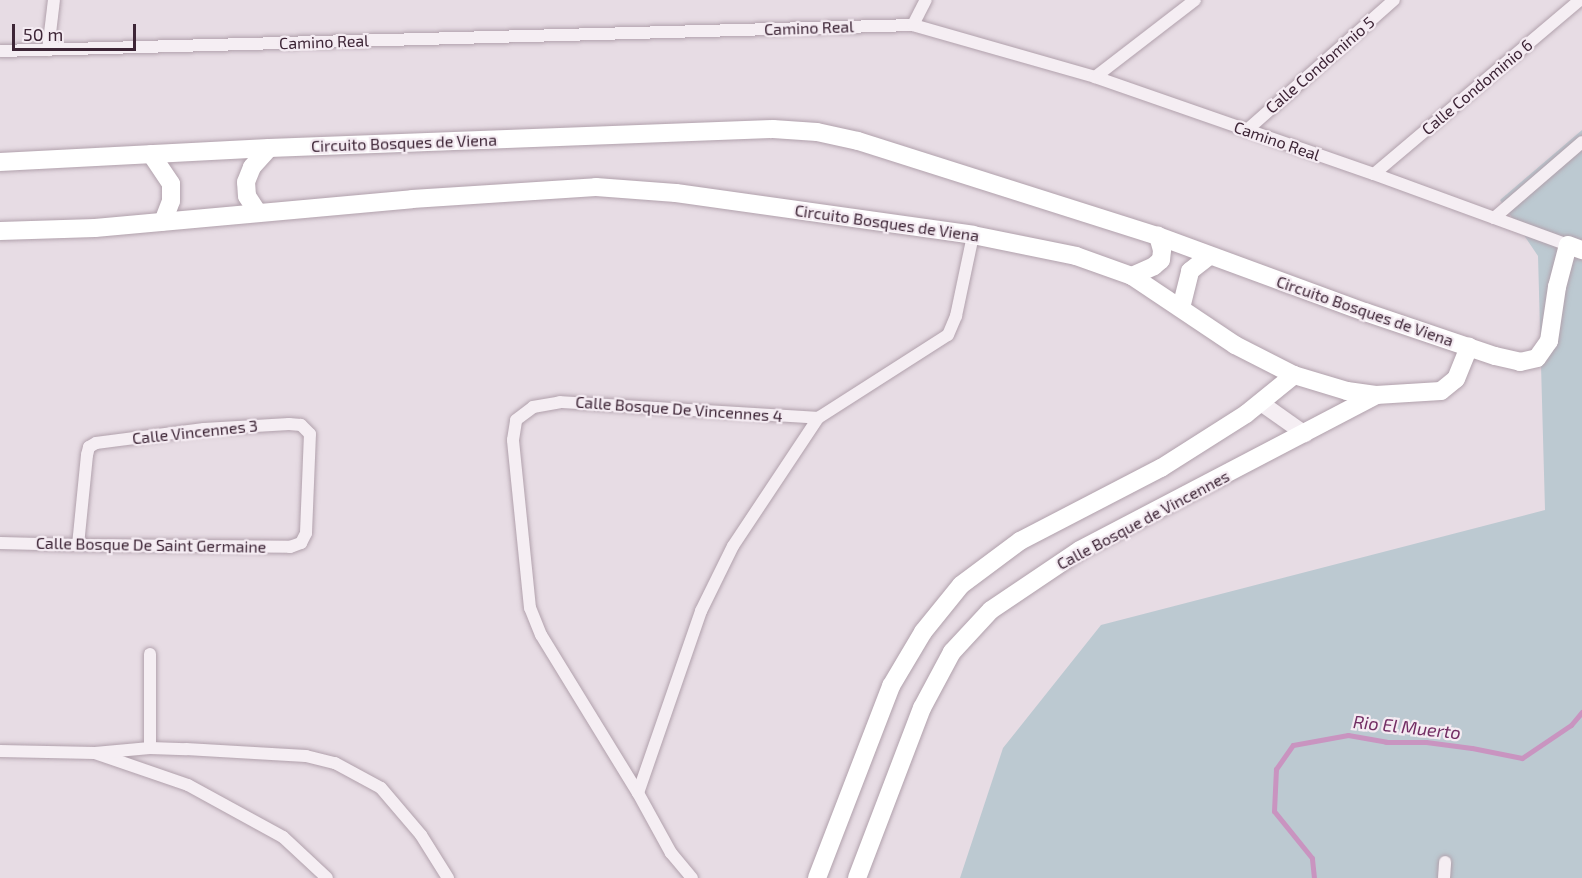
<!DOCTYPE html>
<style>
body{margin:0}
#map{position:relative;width:1582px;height:878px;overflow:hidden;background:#e7dce4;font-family:"Exo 2",sans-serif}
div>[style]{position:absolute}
.green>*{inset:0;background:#bcc9d1}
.stream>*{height:5px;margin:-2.5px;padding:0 2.5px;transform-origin:2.5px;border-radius:2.5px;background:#c994c0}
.roads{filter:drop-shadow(0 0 2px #b1a1ac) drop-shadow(0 0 2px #b1a1ac)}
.minor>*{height:12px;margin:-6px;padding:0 6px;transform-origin:6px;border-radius:6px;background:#f5eef3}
.tertiary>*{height:16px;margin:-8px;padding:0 8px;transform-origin:8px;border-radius:8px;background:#f5eef3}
.secondary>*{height:18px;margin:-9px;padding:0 9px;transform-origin:9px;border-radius:9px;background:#fff}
span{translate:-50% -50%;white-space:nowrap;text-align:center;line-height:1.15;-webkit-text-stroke:4.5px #f4ebf2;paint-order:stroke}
.street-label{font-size:16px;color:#3d2536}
.water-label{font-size:18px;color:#732e64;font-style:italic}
.scale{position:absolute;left:12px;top:24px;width:124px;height:27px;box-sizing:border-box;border:3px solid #3d2536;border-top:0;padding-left:8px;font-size:18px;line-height:21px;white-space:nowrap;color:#3d2536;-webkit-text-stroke:4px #f4ebf2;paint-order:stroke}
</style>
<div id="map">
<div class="green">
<i style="clip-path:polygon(1582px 130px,1582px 878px,960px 878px,1003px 748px,1101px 625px,1545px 510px,1538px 256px,1500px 200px)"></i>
</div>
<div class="stream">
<i style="left:1314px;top:878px;width:20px;rotate:-96deg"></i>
<i style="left:1312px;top:858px;width:60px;rotate:-129deg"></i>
<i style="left:1274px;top:811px;width:42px;rotate:-87.3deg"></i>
<i style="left:1276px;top:769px;width:29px;rotate:-55deg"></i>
<i style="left:1293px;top:745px;width:56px;rotate:-10.3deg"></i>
<i style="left:1348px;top:735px;width:39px;rotate:10deg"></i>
<i style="left:1386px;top:742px;width:40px"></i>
<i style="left:1426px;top:742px;width:46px;rotate:7.4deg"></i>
<i style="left:1472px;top:748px;width:51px;rotate:11.3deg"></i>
<i style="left:1522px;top:758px;width:59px;rotate:-34deg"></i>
<i style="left:1571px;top:725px;width:17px;rotate:-50deg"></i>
</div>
<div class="roads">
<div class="minor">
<i style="left:913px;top:25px;width:28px;rotate:-63deg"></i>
<i style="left:48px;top:50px;width:50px;rotate:-83.2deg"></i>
<i style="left:0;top:51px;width:913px;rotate:-1.63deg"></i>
<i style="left:913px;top:25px;width:189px;rotate:15.9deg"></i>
<i style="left:1095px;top:77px;width:295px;rotate:19.2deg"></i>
<i style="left:1374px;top:174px;width:207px;rotate:20.1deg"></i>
<i style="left:1095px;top:77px;width:126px;rotate:-37.6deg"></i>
<i style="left:1247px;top:130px;width:196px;rotate:-41.5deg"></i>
<i style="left:1374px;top:174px;width:270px;rotate:-40.2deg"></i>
<i style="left:1494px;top:218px;width:116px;rotate:-40.8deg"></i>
<i style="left:0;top:543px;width:78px;rotate:1.5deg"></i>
<i style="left:78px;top:545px;width:212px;rotate:0.5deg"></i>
<i style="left:290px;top:547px;width:12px;rotate:-20deg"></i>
<i style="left:301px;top:543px;width:11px;rotate:-63deg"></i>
<i style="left:306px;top:533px;width:99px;rotate:-87.7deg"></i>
<i style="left:310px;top:434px;width:13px;rotate:-135deg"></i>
<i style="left:301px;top:425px;width:12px;rotate:-175deg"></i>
<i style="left:289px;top:424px;width:85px;rotate:176.6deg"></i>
<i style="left:204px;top:429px;width:109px;rotate:172.6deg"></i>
<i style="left:96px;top:443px;width:8px;rotate:150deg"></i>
<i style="left:89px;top:447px;width:8px;rotate:104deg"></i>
<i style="left:87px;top:455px;width:90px;rotate:95.7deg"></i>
<i style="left:150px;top:654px;width:94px;rotate:90deg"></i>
<i style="left:0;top:751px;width:95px;rotate:1.2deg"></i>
<i style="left:95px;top:753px;width:98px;rotate:19deg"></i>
<i style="left:188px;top:785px;width:108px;rotate:28.7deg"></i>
<i style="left:283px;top:837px;width:60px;rotate:43deg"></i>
<i style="left:95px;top:753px;width:55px;rotate:-5.2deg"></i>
<i style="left:150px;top:748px;width:36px;rotate:2deg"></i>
<i style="left:186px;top:749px;width:120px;rotate:3.3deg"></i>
<i style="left:306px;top:756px;width:30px;rotate:14deg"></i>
<i style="left:335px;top:763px;width:52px;rotate:28.5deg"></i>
<i style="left:381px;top:788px;width:62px;rotate:49.6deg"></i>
<i style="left:421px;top:835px;width:51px;rotate:57.9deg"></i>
<i style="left:638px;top:793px;width:185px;rotate:-121.5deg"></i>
<i style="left:541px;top:635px;width:29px;rotate:-112deg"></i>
<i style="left:530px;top:608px;width:169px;rotate:-95.8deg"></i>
<i style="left:513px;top:440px;width:20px;rotate:-81deg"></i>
<i style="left:516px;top:420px;width:21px;rotate:-37deg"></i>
<i style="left:533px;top:407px;width:27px;rotate:-10deg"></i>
<i style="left:560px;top:402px;width:258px;rotate:3.5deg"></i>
<i style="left:692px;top:878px;width:33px;rotate:-130deg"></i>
<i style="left:671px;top:853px;width:68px;rotate:-118.8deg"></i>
<i style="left:638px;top:793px;width:193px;rotate:-70.9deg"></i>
<i style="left:701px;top:611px;width:72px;rotate:-63.8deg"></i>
<i style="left:733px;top:546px;width:154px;rotate:-56.4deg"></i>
<i style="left:818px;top:418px;width:154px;rotate:-32.6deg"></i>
<i style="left:948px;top:335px;width:21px;rotate:-67deg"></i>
<i style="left:956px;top:316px;width:83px;rotate:-78.1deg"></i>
<i style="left:1444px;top:878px;width:16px;rotate:-86deg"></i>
</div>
<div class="tertiary">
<i style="left:1261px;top:403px;width:54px;rotate:35.2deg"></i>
</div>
<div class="secondary">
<i style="left:151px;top:154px;width:36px;rotate:56deg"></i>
<i style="left:171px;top:184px;width:17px;rotate:90deg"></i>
<i style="left:171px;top:201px;width:22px;rotate:111deg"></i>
<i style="left:0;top:162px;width:269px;rotate:-3deg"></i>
<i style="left:269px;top:148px;width:504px;rotate:-2.16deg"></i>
<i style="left:773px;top:129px;width:44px;rotate:3.9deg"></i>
<i style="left:817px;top:132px;width:42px;rotate:12.4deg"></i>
<i style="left:858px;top:141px;width:315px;rotate:17.6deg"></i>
<i style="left:1158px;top:236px;width:221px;rotate:20.2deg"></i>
<i style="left:1365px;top:312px;width:137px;rotate:18.7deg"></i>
<i style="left:1495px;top:356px;width:26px;rotate:13deg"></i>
<i style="left:1520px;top:362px;width:17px;rotate:-13deg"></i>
<i style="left:1537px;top:358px;width:21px;rotate:-55deg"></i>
<i style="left:1549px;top:341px;width:55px;rotate:-81.6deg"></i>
<i style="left:1557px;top:287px;width:43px;rotate:-75.3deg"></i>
<i style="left:1568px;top:245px;width:15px;rotate:20deg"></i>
<i style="left:258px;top:213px;width:20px;rotate:-123deg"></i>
<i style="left:247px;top:196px;width:14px;rotate:-94deg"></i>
<i style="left:246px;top:182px;width:16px;rotate:-68deg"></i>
<i style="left:252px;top:167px;width:25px;rotate:-48deg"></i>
<i style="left:0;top:231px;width:95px;rotate:-1.8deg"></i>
<i style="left:95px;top:228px;width:318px;rotate:-5.2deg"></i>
<i style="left:412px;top:199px;width:184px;rotate:-3.7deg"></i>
<i style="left:596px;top:187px;width:80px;rotate:4.3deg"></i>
<i style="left:676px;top:193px;width:300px;rotate:8deg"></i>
<i style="left:973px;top:235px;width:105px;rotate:11.5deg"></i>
<i style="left:1076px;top:256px;width:59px;rotate:19.7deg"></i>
<i style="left:1132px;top:276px;width:124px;rotate:33.8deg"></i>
<i style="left:1235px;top:345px;width:66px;rotate:27deg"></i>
<i style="left:1294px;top:375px;width:55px;rotate:16.8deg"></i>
<i style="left:1347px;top:391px;width:29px;rotate:8deg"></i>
<i style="left:1376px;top:395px;width:65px;rotate:-3.5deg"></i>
<i style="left:1441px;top:391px;width:19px;rotate:-39deg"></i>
<i style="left:1456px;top:379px;width:35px;rotate:-68deg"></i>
<i style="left:1132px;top:276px;width:24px;rotate:-24deg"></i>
<i style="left:1154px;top:266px;width:9px;rotate:-41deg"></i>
<i style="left:1161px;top:260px;width:10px;rotate:-84deg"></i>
<i style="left:1162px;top:250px;width:15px;rotate:-106deg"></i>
<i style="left:1181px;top:308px;width:38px;rotate:-76deg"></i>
<i style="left:1190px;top:271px;width:24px;rotate:-38deg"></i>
<i style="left:817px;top:878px;width:206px;rotate:-68.9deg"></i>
<i style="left:891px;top:686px;width:63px;rotate:-59.3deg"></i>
<i style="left:923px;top:632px;width:60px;rotate:-51deg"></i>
<i style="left:961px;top:585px;width:74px;rotate:-36.7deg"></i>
<i style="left:1020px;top:541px;width:159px;rotate:-27.4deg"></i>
<i style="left:1161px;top:468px;width:101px;rotate:-32.4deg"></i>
<i style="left:1246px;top:414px;width:62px;rotate:-39.1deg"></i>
<i style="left:857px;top:878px;width:182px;rotate:-69.1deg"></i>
<i style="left:922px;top:708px;width:64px;rotate:-61.8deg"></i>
<i style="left:952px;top:652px;width:57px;rotate:-47.1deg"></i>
<i style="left:991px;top:610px;width:107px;rotate:-34deg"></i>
<i style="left:1080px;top:550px;width:334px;rotate:-27.6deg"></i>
</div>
</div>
<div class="street-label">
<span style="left:809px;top:28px;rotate:-2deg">Camino Real</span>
<span style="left:324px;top:42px;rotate:-2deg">Camino Real</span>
<span style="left:1320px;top:65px;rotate:-41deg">Calle Condominio 5</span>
<span style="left:1477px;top:87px;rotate:-40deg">Calle Condominio 6</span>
<span style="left:1277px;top:141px;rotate:19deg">Camino Real</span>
<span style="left:404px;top:143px;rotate:-2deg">Circuito Bosques de Viena</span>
<span style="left:887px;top:223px;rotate:8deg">Circuito Bosques de Viena</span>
<span style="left:1365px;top:311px;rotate:19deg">Circuito Bosques de Viena</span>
<span style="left:679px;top:409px;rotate:4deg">Calle Bosque De Vincennes 4</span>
<span style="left:195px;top:432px;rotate:-6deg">Calle Vincennes 3</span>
<span style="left:1143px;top:520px;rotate:-28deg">Calle Bosque de Vincennes</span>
<span style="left:151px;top:545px;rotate:1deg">Calle Bosque De Saint Germaine</span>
</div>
<div class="water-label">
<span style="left:1407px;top:727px;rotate:6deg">Rio El Muerto</span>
</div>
<div class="scale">50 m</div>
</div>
